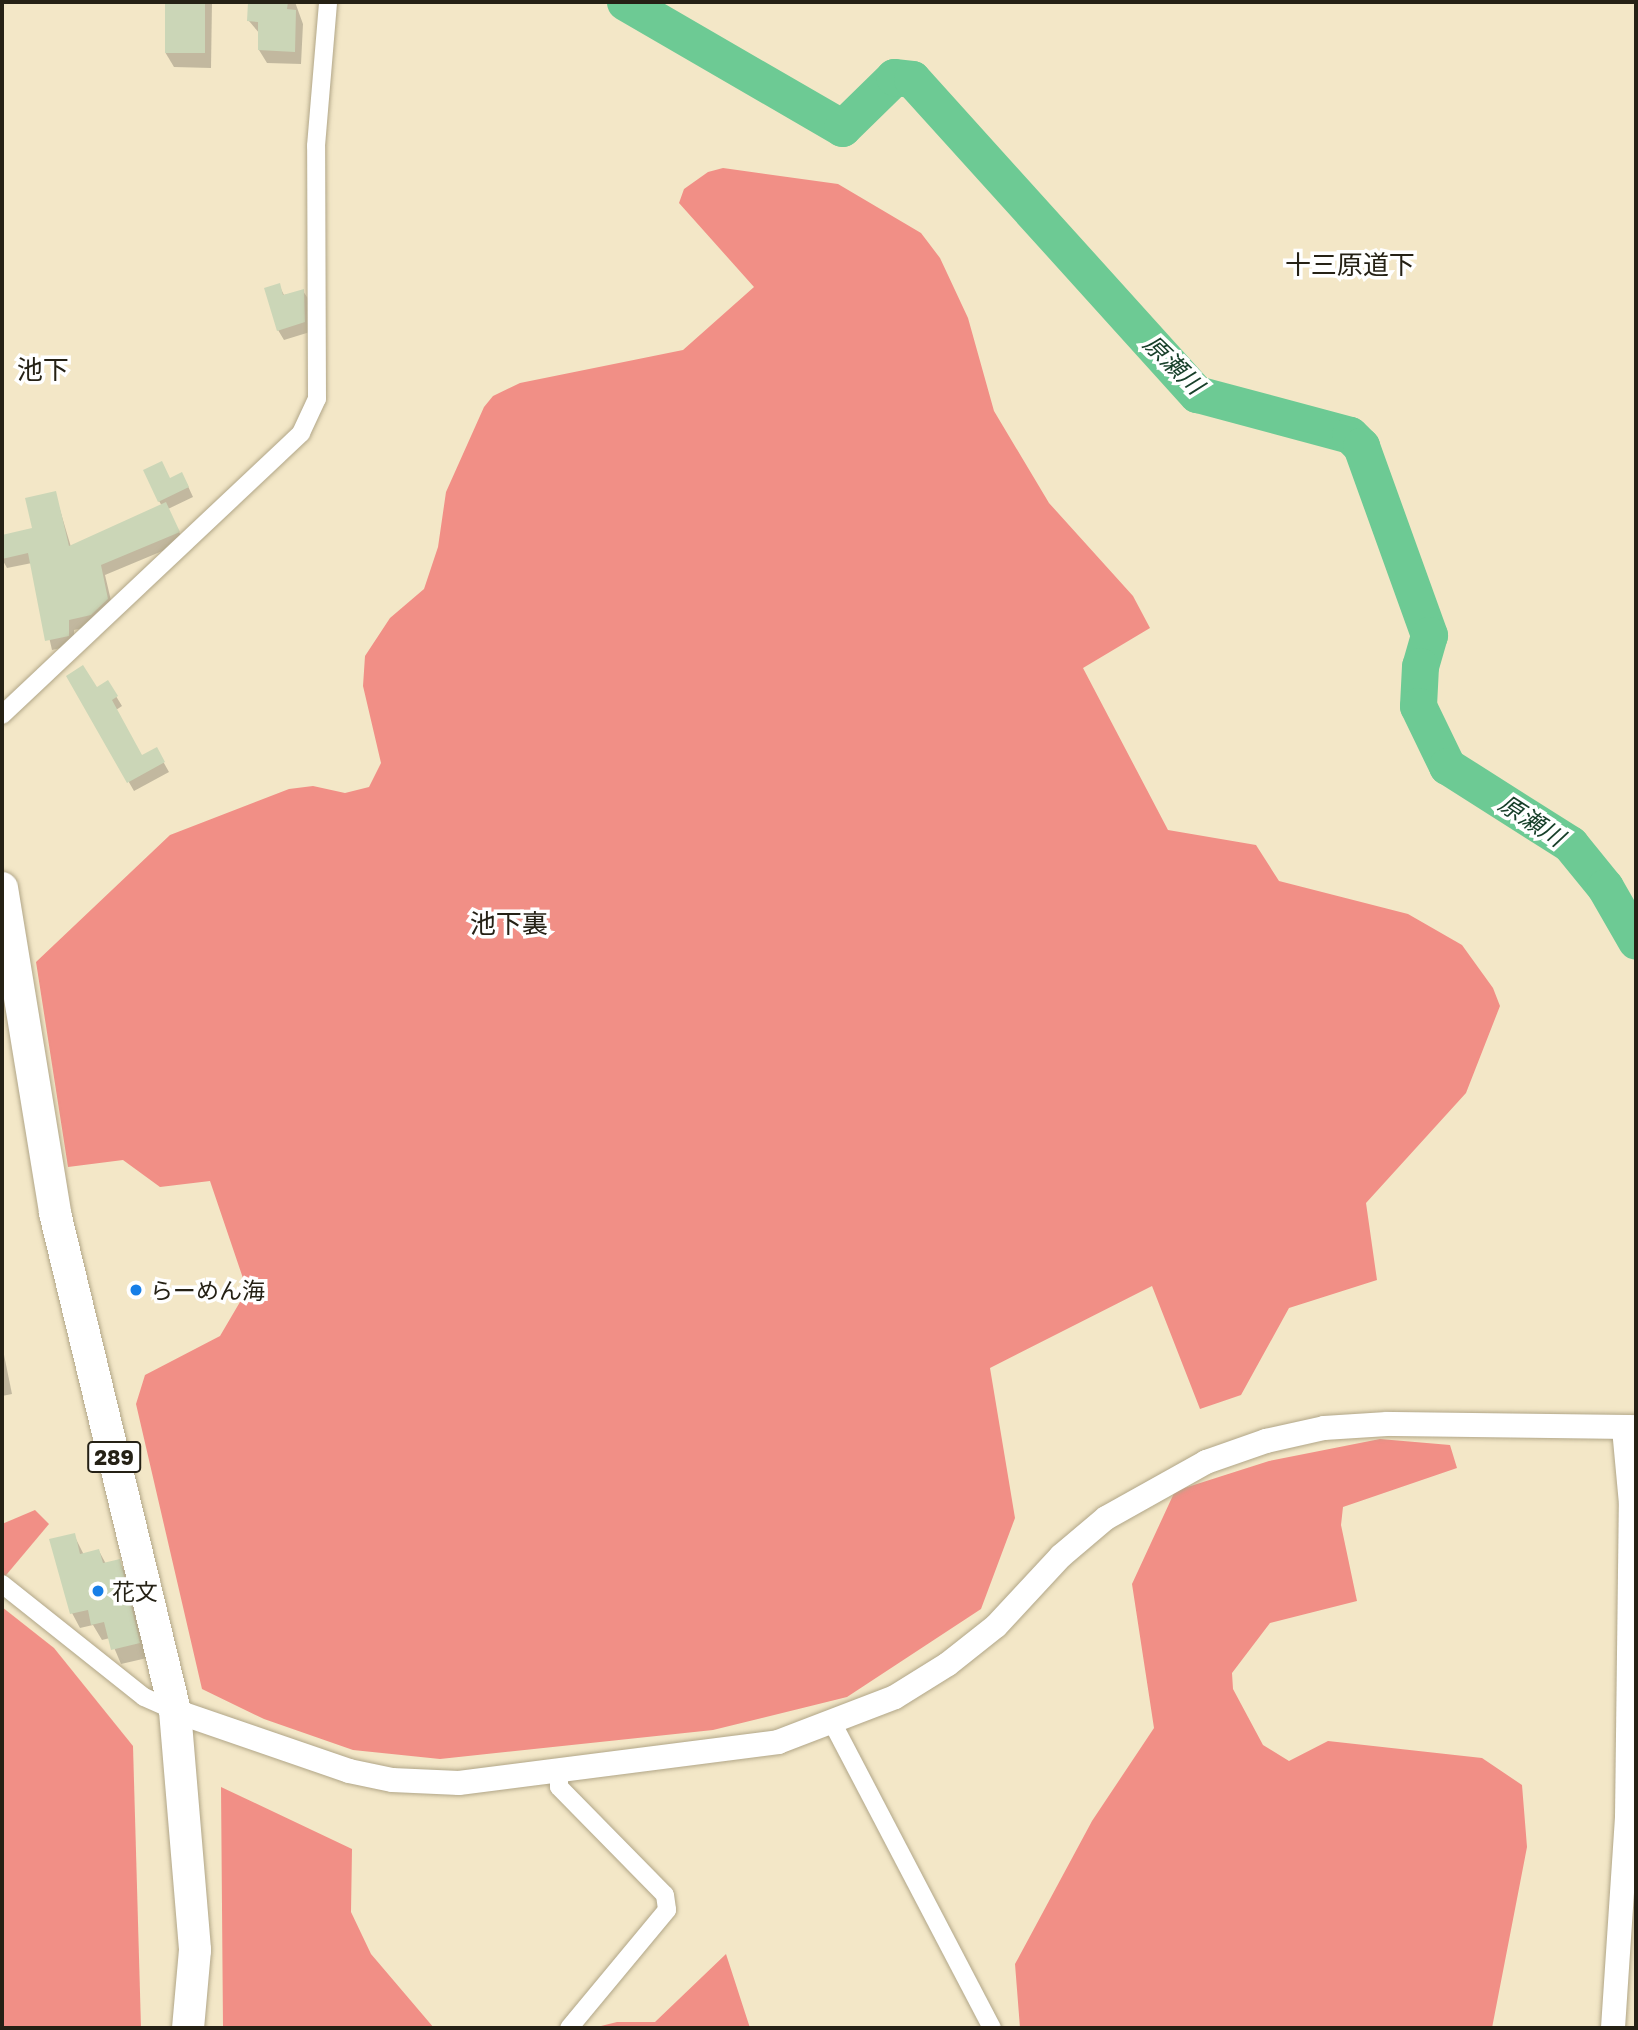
<!DOCTYPE html>
<meta charset="utf-8">
<style>
body{margin:0}
#map{position:relative;width:1638px;height:2030px;overflow:hidden;background:#f3e7c7;font-family:"Golos Text","Noto Sans JP",sans-serif}
div>[style]{position:absolute}
.forest>*{inset:0;background:#f18f86}
.shadow>*{inset:0;background:#0003}
.river>*{height:37px;margin:-18.5px;padding:0 18.5px;transform-origin:18.5px;border-radius:18.5px;background:#6dca94}
.building>*{inset:0;background:#cbd6b7;transform-origin:0 0}
.roads{filter:drop-shadow(0 0 2px #b1a688) drop-shadow(0 0 2px #b1a688)}
.street>*{height:18px;margin:-9px;padding:0 9px;transform-origin:9px;border-radius:9px;background:#fff}
.secondary>*{height:24px;margin:-12px;padding:0 12px;transform-origin:12px;border-radius:12px;background:#fff}
.highway>*{height:32px;margin:-16px;padding:0 16px;transform-origin:16px;border-radius:16px;background:#fff}
.dots>*{width:19px;height:19px;translate:-50% -50%;box-sizing:border-box;border:4px solid #fff;border-radius:50%}
span{translate:-50% -50%;white-space:nowrap;text-align:center;line-height:1.15;-webkit-text-stroke:7px #fff;paint-order:stroke}
.shield-label span{padding:2px 5px;background:#fff;border:2px solid;border-radius:5px;-webkit-text-stroke-width:0}
.shield-label{font-size:21px;color:#252115;font-weight:700}
.poi-label{font-size:23px;color:#252115}
.left{translate:0 -50%;text-align:left}
.water-label{font-size:24px;color:#18402a;font-style:italic}
.quarter-label{font-size:26px;color:#252115}
.frame{position:absolute;inset:0;border:4px solid #252115;pointer-events:none}
</style>
<div id="map">
<div class="forest">
<i style="clip-path:polygon(723px 168px,838px 184px,921px 233px,940px 258px,968px 318px,994px 411px,1049px 503px,1133px 596px,1150px 628px,1083px 668px,1168px 830px,1256px 845px,1279px 881px,1408px 914px,1462px 945px,1493px 988px,1500px 1006px,1466px 1093px,1366px 1203px,1377px 1280px,1289px 1308px,1241px 1395px,1200px 1409px,1152px 1286px,990px 1368px,1015px 1518px,981px 1609px,847px 1697px,713px 1730px,440px 1759px,353px 1750px,264px 1719px,202px 1689px,136px 1404px,145px 1375px,220px 1336px,247px 1290px,210px 1181px,160px 1187px,123px 1160px,68px 1167px,36px 962px,170px 835px,289px 789px,313px 786px,345px 793px,369px 787px,381px 763px,363px 686px,365px 656px,390px 618px,424px 589px,438px 547px,446px 492px,484px 407px,493px 396px,520px 383px,683px 350px,754px 287px,679px 203px,684px 189px,708px 172px)"></i>
<i style="clip-path:polygon(1380px 1439px,1450px 1445px,1457px 1468px,1343px 1507px,1341px 1525px,1357px 1601px,1270px 1623px,1232px 1673px,1233px 1689px,1263px 1745px,1289px 1761px,1328px 1741px,1482px 1758px,1522px 1785px,1527px 1847px,1492px 2028px,1020px 2028px,1015px 1964px,1092px 1821px,1154px 1728px,1132px 1584px,1175px 1491px,1269px 1461px)"></i>
<i style="clip-path:polygon(35px 1510px,49px 1524px,2px 1580px,2px 1524px)"></i>
<i style="clip-path:polygon(2px 1607px,54px 1648px,133px 1746px,141px 2028px,2px 2028px)"></i>
<i style="clip-path:polygon(221px 1787px,352px 1849px,351px 1912px,371px 1954px,434px 2028px,223px 2028px)"></i>
<i style="clip-path:polygon(726px 1954px,750px 2028px,593px 2028px,617px 2022px,655px 2022px)"></i>
</div>
<div class="shadow">
<i style="clip-path:polygon(167px 2px,212px 2px,211px 68px,174px 67px,165px 52px)"></i>
<i style="clip-path:polygon(249px 2px,295px 2px,303px 24px,301px 64px,267px 63px,259px 50px,260px 34px,249px 21px)"></i>
<i style="clip-path:polygon(279px 285px,284px 295px,303px 291px,309px 300px,310px 332px,284px 340px,278px 330px)"></i>
<i style="clip-path:polygon(170px 480px,187px 484px,193px 497px,168px 509px,184px 542px,105px 575px,113px 609px,96px 625px,74px 630px,74px 645px,52px 650px,32px 563px,7px 568px,2px 559px,2px 537px,34px 530px,55px 493px,71px 547px,162px 506px,159px 501px)"></i>
<i style="clip-path:polygon(68px 676px,97px 690px,108px 683px,122px 706px,116px 710px,142px 757px,156px 749px,169px 772px,134px 791px)"></i>
<i style="clip-path:polygon(2px 1345px,12px 1394px,2px 1396px)"></i>
<i style="clip-path:polygon(74px 1535px,84px 1555px,99px 1551px,106px 1564px,119px 1561px,127px 1576px,147px 1658px,121px 1664px,110px 1638px,102px 1640px,93px 1625px,80px 1628px,72px 1613px)"></i>
</div>
<div class="river">
<i style="left:625px;top:2px;width:251px;rotate:30.1deg"></i>
<i style="left:842px;top:128px;width:73px;rotate:-44.4deg"></i>
<i style="left:894px;top:77px;width:18px;rotate:6deg"></i>
<i style="left:912px;top:79px;width:425px;rotate:47.9deg"></i>
<i style="left:1197px;top:394px;width:158px;rotate:15deg"></i>
<i style="left:1350px;top:435px;width:16px;rotate:45deg"></i>
<i style="left:1361px;top:446px;width:201px;rotate:70.2deg"></i>
<i style="left:1429px;top:635px;width:32px;rotate:106deg"></i>
<i style="left:1420px;top:666px;width:40px;rotate:92.9deg"></i>
<i style="left:1418px;top:706px;width:67px;rotate:64.2deg"></i>
<i style="left:1447px;top:766px;width:146px;rotate:32.4deg"></i>
<i style="left:1570px;top:844px;width:55px;rotate:50.9deg"></i>
<i style="left:1605px;top:887px;width:62px;rotate:60.1deg"></i>
</div>
<div class="building">
<i style="left:165px;top:2px;width:40px;height:51px"></i>
<i style="clip-path:polygon(248px 2px,288px 2px,287px 9px,296px 10px,295px 52px,258px 50px,258px 22px,247px 21px)"></i>
<i style="clip-path:polygon(280px 283px,283px 295px,304px 289px,305px 322px,277px 331px,264px 288px)"></i>
<i style="clip-path:polygon(162px 461px,170px 478px,182px 472px,189px 487px,158px 502px,143px 470px)"></i>
<i style="clip-path:polygon(56px 491px,69px 546px,166px 502px,180px 532px,101px 565px,108px 599px,91px 615px,69px 620px,69px 636px,45px 641px,28px 553px,2px 559px,2px 535px,32px 528px,25px 498px)"></i>
<i style="clip-path:polygon(83px 665px,97px 687px,108px 680px,118px 696px,112px 700px,142px 755px,157px 747px,165px 762px,127px 783px,66px 676px)"></i>
<i style="clip-path:polygon(75px 1533px,80px 1554px,99px 1549px,103px 1563px,120px 1559px,140px 1643px,111px 1650px,104px 1622px,91px 1625px,88px 1610px,70px 1614px,49px 1539px)"></i>
</div>
<div class="roads">
<div class="street">
<i style="left:2px;top:715px;width:411px;rotate:-43.3deg"></i>
<i style="left:301px;top:433px;width:38px;rotate:-65deg"></i>
<i style="left:317px;top:399px;width:253px;rotate:-90.2deg"></i>
<i style="left:316px;top:146px;width:144px;rotate:-85.2deg"></i>
<i style="left:2px;top:1584px;width:181px;rotate:38.5deg"></i>
<i style="left:144px;top:1697px;width:34px;rotate:24deg"></i>
<i style="left:833px;top:1724px;width:343px;rotate:62.4deg"></i>
<i style="left:559px;top:1771px;width:16px;rotate:90deg"></i>
<i style="left:559px;top:1787px;width:151px;rotate:45.5deg"></i>
<i style="left:665px;top:1895px;width:15px;rotate:82deg"></i>
<i style="left:667px;top:1910px;width:153px;rotate:129.7deg"></i>
</div>
<div class="secondary">
<i style="left:175px;top:1711px;width:184px;rotate:19deg"></i>
<i style="left:349px;top:1771px;width:44px;rotate:11.8deg"></i>
<i style="left:392px;top:1780px;width:67px;rotate:2.6deg"></i>
<i style="left:459px;top:1783px;width:322px;rotate:-7.3deg"></i>
<i style="left:778px;top:1742px;width:125px;rotate:-21deg"></i>
<i style="left:895px;top:1697px;width:62px;rotate:-31.9deg"></i>
<i style="left:948px;top:1664px;width:61px;rotate:-38.4deg"></i>
<i style="left:996px;top:1626px;width:96px;rotate:-47.1deg"></i>
<i style="left:1061px;top:1556px;width:59px;rotate:-40.2deg"></i>
<i style="left:1106px;top:1518px;width:115px;rotate:-29.2deg"></i>
<i style="left:1206px;top:1462px;width:64px;rotate:-19.3deg"></i>
<i style="left:1266px;top:1441px;width:59px;rotate:-12.6deg"></i>
<i style="left:1324px;top:1428px;width:63px;rotate:-3.6deg"></i>
<i style="left:1387px;top:1424px;width:249px;rotate:0.7deg"></i>
<i style="left:1613px;top:2028px;width:211px;rotate:-86.2deg"></i>
<i style="left:1627px;top:1817px;width:313px;rotate:-89.3deg"></i>
<i style="left:1631px;top:1504px;width:76px;rotate:-95.3deg"></i>
</div>
<div class="highway">
<i style="left:2px;top:888px;width:329px;rotate:80.7deg"></i>
<i style="left:55px;top:1213px;width:512px;rotate:76.45deg"></i>
<i style="left:175px;top:1711px;width:240px;rotate:85.2deg"></i>
<i style="left:195px;top:1950px;width:78px;rotate:95.1deg"></i>
</div>
</div>
<div class="dots">
<i style="left:136px;top:1290px;background:#177fe7"></i>
<i style="left:98px;top:1591px;background:#177fe7"></i>
</div>
<div class="shield-label">
<span style="left:114px;top:1457px">289</span>
</div>
<div class="poi-label">
<span class="left" style="left:150px;top:1290px">らーめん海</span>
<span class="left" style="left:112px;top:1591px">花文</span>
</div>
<div class="water-label">
<span style="left:1174px;top:364px;rotate:44deg">原瀬川</span>
<span style="left:1532px;top:820px;rotate:33deg">原瀬川</span>
</div>
<div class="quarter-label">
<span style="left:1350px;top:265px">十三原道下</span>
<span style="left:43px;top:370px">池下</span>
<span style="left:509px;top:924px">池下裏</span>
</div>
<div class="frame"></div>
</div>
